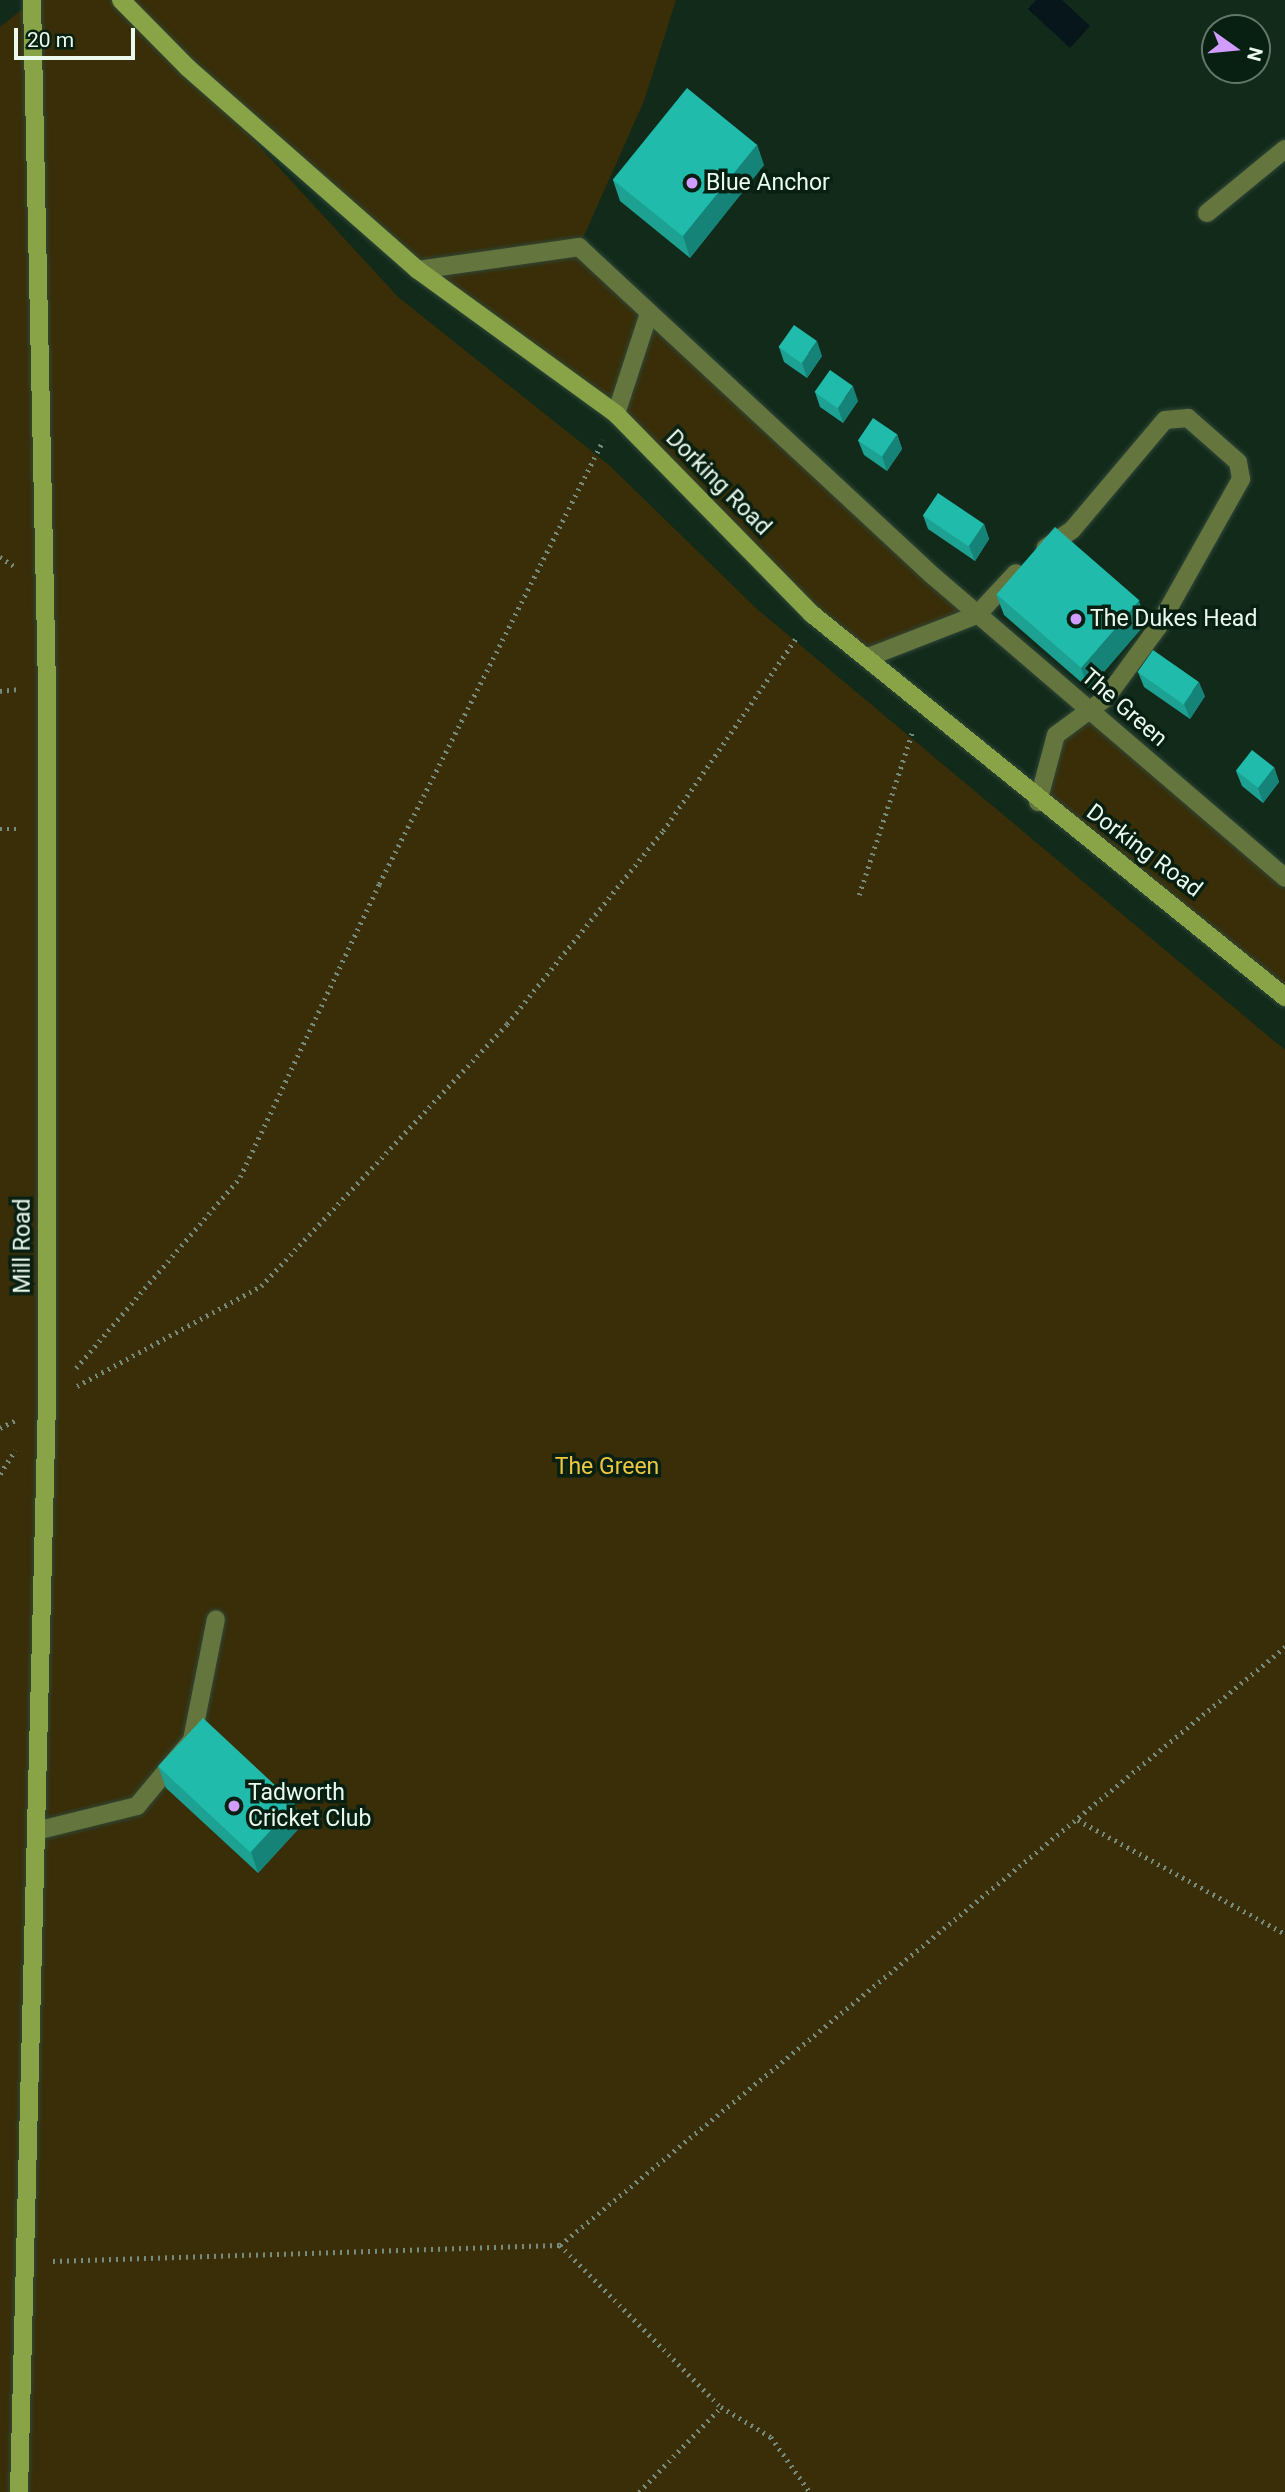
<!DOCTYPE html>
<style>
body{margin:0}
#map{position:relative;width:1285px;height:2492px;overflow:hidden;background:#122a1a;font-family:Roboto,sans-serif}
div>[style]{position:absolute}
.green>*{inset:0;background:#392e08}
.water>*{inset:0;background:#06161a}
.path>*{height:4.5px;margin-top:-2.25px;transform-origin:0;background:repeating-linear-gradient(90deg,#778b7d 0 2px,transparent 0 7px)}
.roads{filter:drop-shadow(0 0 2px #304738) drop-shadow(0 0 2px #304738)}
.service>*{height:18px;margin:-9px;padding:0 9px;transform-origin:9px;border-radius:9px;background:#65753e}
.secondary>*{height:18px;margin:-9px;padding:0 9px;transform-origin:9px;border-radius:9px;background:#89a347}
.wall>*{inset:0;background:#1ca193}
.shaded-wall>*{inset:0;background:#168378}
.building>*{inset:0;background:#20bbab;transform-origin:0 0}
.dots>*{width:19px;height:19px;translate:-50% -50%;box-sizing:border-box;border:4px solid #082011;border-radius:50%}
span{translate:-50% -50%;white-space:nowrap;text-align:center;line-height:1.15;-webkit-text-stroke:7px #082011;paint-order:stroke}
.poi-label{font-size:23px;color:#ebf9ee}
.left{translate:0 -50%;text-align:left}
.street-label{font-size:23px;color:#ebf9ee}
.park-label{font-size:23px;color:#eec742}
.north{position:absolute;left:1201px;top:14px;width:70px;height:70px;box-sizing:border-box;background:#082011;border:2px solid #637769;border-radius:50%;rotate:105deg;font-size:19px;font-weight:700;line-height:28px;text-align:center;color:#ebf9ee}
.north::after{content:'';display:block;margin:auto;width:24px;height:32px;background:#d09dff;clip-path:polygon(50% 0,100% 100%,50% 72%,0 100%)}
.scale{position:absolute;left:14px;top:28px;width:121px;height:32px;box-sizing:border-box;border:4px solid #ebf9ee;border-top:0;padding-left:9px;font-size:21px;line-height:24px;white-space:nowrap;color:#ebf9ee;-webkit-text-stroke:5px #082011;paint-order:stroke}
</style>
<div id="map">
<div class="green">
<i style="clip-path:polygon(34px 0,676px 0,644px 101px,579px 247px,977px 615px,866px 658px,616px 414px,418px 270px,194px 75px,398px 297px,609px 465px,758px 610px,1285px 1050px,1285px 2492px,0 2492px,0 27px)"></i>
<i style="clip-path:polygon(1089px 710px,1285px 878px,1285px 996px,1038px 802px,1050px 748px)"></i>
</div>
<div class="water">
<i style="clip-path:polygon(1036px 0,1062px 0,1090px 26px,1070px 48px,1028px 9px)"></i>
</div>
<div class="path">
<i style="left:0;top:557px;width:17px;rotate:33deg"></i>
<i style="left:0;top:691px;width:18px;rotate:-6deg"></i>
<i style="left:0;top:829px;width:19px"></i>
<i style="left:859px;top:895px;width:170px;rotate:-71.9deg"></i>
<i style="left:76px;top:1368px;width:252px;rotate:-49.3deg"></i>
<i style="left:240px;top:1177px;width:324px;rotate:-64.6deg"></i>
<i style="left:379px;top:884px;width:497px;rotate:-63.2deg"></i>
<i style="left:77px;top:1386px;width:209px;rotate:-28.5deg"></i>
<i style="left:261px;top:1286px;width:359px;rotate:-46.8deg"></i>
<i style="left:507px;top:1024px;width:248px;rotate:-51.1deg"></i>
<i style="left:663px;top:831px;width:234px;rotate:-55.4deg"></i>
<i style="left:0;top:1428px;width:20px;rotate:-27deg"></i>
<i style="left:0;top:1474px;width:28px;rotate:-58deg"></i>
<i style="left:1078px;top:1820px;width:236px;rotate:28.8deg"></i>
<i style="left:560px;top:2245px;width:228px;rotate:45.2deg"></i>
<i style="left:721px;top:2407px;width:58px;rotate:31deg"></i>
<i style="left:771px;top:2437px;width:67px;rotate:54.7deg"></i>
<i style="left:53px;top:2261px;width:507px;rotate:-1.81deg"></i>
<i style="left:560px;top:2245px;width:940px;rotate:-39.52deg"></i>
<i style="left:639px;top:2492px;width:118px;rotate:-46deg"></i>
</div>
<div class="roads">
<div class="service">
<i style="left:1207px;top:213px;width:101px;rotate:-39.4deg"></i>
<i style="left:418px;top:270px;width:163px;rotate:-8.1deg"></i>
<i style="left:579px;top:247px;width:482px;rotate:42.9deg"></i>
<i style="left:932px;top:575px;width:465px;rotate:40.6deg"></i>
<i style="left:616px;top:414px;width:106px;rotate:-71.9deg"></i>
<i style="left:866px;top:658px;width:119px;rotate:-21.2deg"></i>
<i style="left:977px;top:615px;width:57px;rotate:-47.1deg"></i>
<i style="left:1038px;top:802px;width:69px;rotate:-75deg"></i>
<i style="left:1056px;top:735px;width:62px;rotate:-36.5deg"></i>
<i style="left:1106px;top:698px;width:88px;rotate:-53.8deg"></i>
<i style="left:1158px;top:627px;width:170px;rotate:-60.7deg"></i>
<i style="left:1241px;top:479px;width:17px;rotate:-100deg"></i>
<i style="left:1238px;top:462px;width:67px;rotate:-138.7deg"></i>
<i style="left:1188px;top:418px;width:23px;rotate:175deg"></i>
<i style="left:1165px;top:420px;width:144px;rotate:130.2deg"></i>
<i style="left:1072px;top:530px;width:32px;rotate:146deg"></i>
<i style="left:40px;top:1830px;width:100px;rotate:-13.9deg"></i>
<i style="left:137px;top:1806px;width:86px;rotate:-50.2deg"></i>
<i style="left:192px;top:1740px;width:123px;rotate:-78.8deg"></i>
</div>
<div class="secondary">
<i style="left:121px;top:0;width:95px;rotate:45.4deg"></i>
<i style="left:188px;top:68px;width:306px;rotate:41.3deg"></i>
<i style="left:418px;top:270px;width:245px;rotate:36deg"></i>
<i style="left:616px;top:414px;width:280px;rotate:45.6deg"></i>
<i style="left:812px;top:614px;width:609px;rotate:39deg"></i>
<i style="left:19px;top:2492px;width:1090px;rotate:-88.53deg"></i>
<i style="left:47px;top:1402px;width:714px;rotate:-90deg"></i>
<i style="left:47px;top:688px;width:688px;rotate:-91.25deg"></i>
</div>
</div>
<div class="wall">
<i style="clip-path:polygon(764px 165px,690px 258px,620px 201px,613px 180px)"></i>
<i style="clip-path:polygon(779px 347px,822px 356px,807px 378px,784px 362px)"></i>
<i style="clip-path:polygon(815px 392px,858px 401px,843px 423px,820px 407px)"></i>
<i style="clip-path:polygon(897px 434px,902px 449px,887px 471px,864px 455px,858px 440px)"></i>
<i style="clip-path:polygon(923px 515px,984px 524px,989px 539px,975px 561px,928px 529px)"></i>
<i style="clip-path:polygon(996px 594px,1147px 622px,1089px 689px,1004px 615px)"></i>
<i style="clip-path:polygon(1138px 672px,1205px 696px,1190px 719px,1144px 687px)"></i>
<i style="clip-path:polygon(1274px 767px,1279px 782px,1263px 803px,1242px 786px,1236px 771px)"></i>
<i style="clip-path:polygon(158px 1766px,302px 1825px,258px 1873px,166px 1788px)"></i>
</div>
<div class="shaded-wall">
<i style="clip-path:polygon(757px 144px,764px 165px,690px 258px,683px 236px)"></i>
<i style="clip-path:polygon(817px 341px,822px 356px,807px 378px,802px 363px)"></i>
<i style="clip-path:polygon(853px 386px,858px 401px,843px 423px,838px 408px)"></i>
<i style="clip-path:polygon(897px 434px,902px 449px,887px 471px,882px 456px)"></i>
<i style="clip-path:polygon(984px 524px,989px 539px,975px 561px,969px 546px)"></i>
<i style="clip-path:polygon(1139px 601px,1147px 622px,1089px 689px,1081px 668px)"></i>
<i style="clip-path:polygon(1199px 682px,1205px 696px,1190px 719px,1184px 704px)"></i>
<i style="clip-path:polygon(1274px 767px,1279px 782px,1263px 803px,1258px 788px)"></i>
<i style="clip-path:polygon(295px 1804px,302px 1825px,258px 1873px,251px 1852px)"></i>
</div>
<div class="building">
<i style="left:687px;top:88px;width:90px;height:118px;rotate:39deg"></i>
<i style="left:794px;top:325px;width:28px;height:27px;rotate:35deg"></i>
<i style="left:830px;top:370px;width:28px;height:27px;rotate:35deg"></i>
<i style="left:873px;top:418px;width:29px;height:27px;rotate:34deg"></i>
<i style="left:938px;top:493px;width:55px;height:27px;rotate:34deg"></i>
<i style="left:1055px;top:527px;width:112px;height:89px;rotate:41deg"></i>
<i style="left:1153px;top:650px;width:56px;height:27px;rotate:35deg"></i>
<i style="left:1252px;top:750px;width:28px;height:26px;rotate:38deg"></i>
<i style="left:203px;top:1718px;width:126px;height:66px;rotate:43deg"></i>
</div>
<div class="dots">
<i style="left:692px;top:183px;background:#d09dff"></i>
<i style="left:1076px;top:619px;background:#d09dff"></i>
<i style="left:234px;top:1806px;background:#d09dff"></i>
</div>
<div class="poi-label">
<span class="left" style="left:706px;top:183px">Blue Anchor</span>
<span class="left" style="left:1090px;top:619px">The Dukes Head</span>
<span class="left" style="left:248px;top:1806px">Tadworth<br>Cricket Club</span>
</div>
<div class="street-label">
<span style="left:718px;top:483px;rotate:45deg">Dorking Road</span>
<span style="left:1124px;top:708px;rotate:41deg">The Green</span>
<span style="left:1144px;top:851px;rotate:37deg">Dorking Road</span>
<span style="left:23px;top:1246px;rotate:-90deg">Mill Road</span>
</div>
<div class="park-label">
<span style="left:607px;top:1467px">The Green</span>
</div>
<div class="north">N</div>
<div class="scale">20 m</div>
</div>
